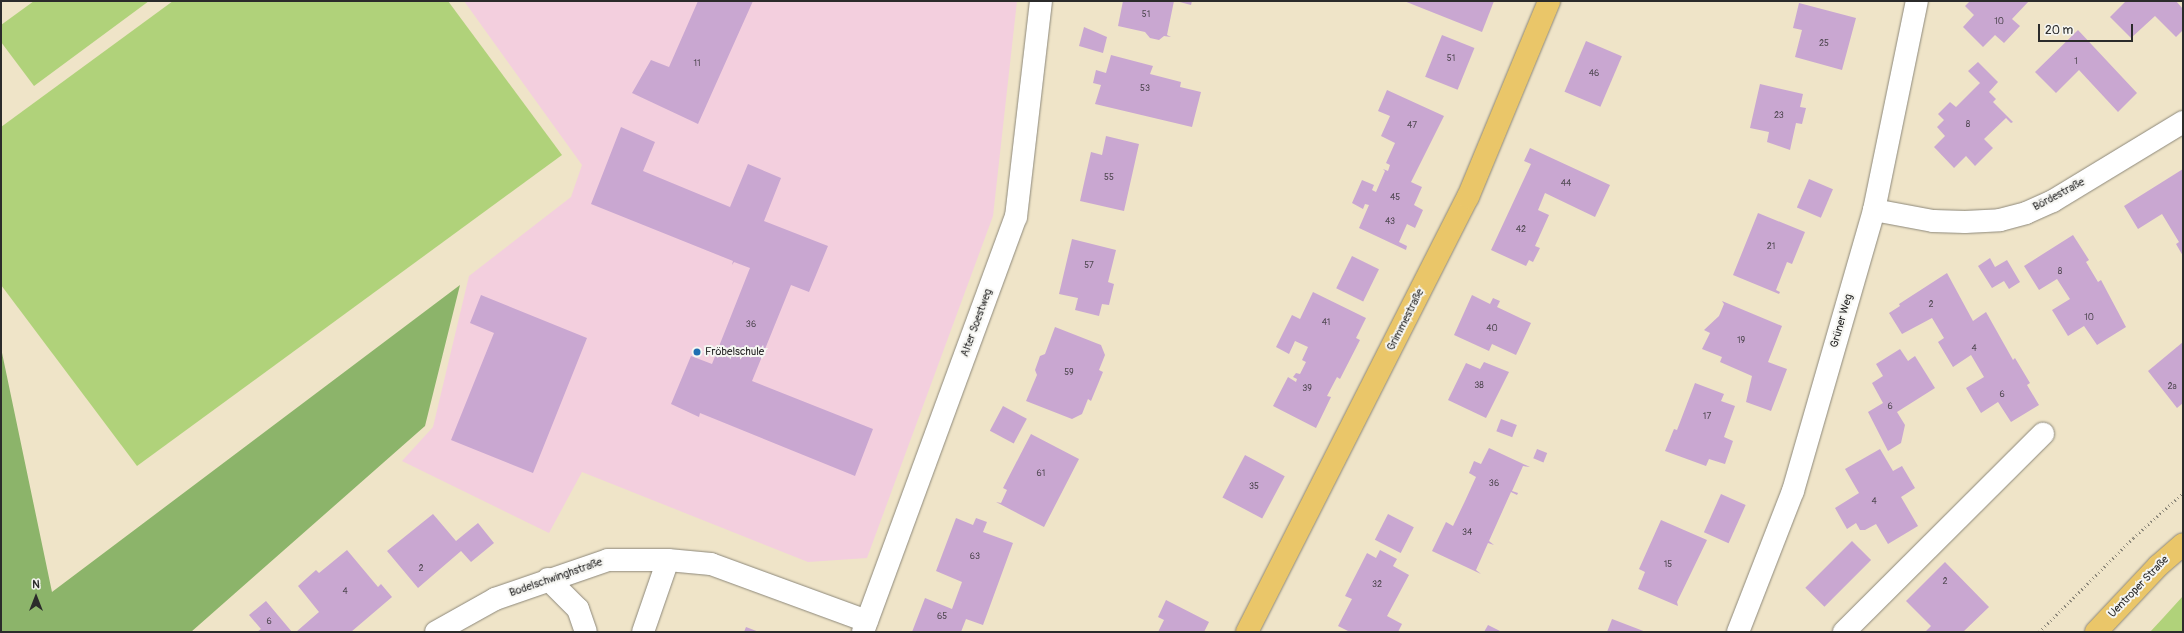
<!DOCTYPE html>
<meta charset="utf-8">
<style>
body{margin:0}
#map{position:relative;width:2184px;height:633px;overflow:hidden;background:#efe4c8;font-family:Pangolin,sans-serif}
div>[style]{position:absolute}
.built>*{inset:0;background:#f3cfde}
.green>*{inset:0;background:#b0d27a}
.forest>*{inset:0;background:#8cb46a}
.building>*{inset:0;background:#c9a7d1;transform-origin:0 0}
.path>*{height:2.5px;margin-top:-1.25px;transform-origin:0;background:repeating-linear-gradient(90deg,#8d887a 0 1px,transparent 0 4px)}
.roads{filter:drop-shadow(0 0 1px #8d887a) drop-shadow(0 0 1px #8d887a)}
.minor>*{height:22px;margin:-11px;padding:0 11px;transform-origin:11px;border-radius:11px;background:#fff}
.major>*{height:22px;margin:-11px;padding:0 11px;transform-origin:11px;border-radius:11px;background:#eac669}
.dots>*{width:11px;height:11px;translate:-50% -50%;box-sizing:border-box;border:2px solid #f6f6f2;border-radius:50%}
span{translate:-50% -50%;white-space:nowrap;text-align:center;line-height:1.15;-webkit-text-stroke:4px #f6f6f2;paint-order:stroke}
.number-label{font-size:9px;color:#524a54}
.number-label span{-webkit-text-stroke-width:0}
.street-label{font-size:11px;color:#2b2b2b}
.poi-label{font-size:11px;color:#2b2b2b}
.left{translate:0 -50%;text-align:left}
.frame{position:absolute;inset:0;border:2px solid #2b2b2b;pointer-events:none}
.north{position:absolute;left:16px;top:577px;width:40px;height:40px;-webkit-text-stroke:3px #f6f6f2;paint-order:stroke;rotate:0deg;font-size:11px;font-weight:700;line-height:16px;text-align:center;color:#2b2b2b}
.north::after{content:'';display:block;margin:auto;width:14px;height:18px;background:#2b2b2b;clip-path:polygon(50% 0,100% 100%,50% 72%,0 100%)}
.scale{position:absolute;left:2038px;top:24px;width:95px;height:18px;box-sizing:border-box;border:2px solid #2b2b2b;border-top:0;padding-left:5px;font-size:12px;line-height:14px;white-space:nowrap;color:#2b2b2b;-webkit-text-stroke:3px #f6f6f2;paint-order:stroke}
</style>
<div id="map">
<div class="built">
<i style="clip-path:polygon(464px 1px,1017px 1px,993px 216px,867px 558px,808px 562px,582px 472px,549px 533px,402px 461px,433px 427px,469px 276px,571px 197px,582px 165px)"></i>
</div>
<div class="green">
<i style="clip-path:polygon(34px 1px,149px 1px,34px 86px,1px 42px,1px 25px)"></i>
<i style="clip-path:polygon(173px 1px,448px 1px,562px 155px,137px 466px,1px 285px,1px 127px)"></i>
<i style="clip-path:polygon(2183px 596px,2183px 632px,2150px 632px,2163px 618px)"></i>
</div>
<div class="forest">
<i style="clip-path:polygon(460px 285px,425px 426px,191px 632px,1px 632px,1px 348px,52px 592px)"></i>
</div>
<div class="building">
<i style="clip-path:polygon(698px 1px,753px 1px,698px 124px,632px 93px,651px 60px,669px 67px)"></i>
<i style="clip-path:polygon(1123px 1px,1174px 1px,1167px 35px,1171px 37px,1164px 36px,1159px 40px,1150px 38px,1145px 32px,1118px 26px)"></i>
<i style="clip-path:polygon(1176px 1px,1192px 1px,1191px 5px)"></i>
<i style="clip-path:polygon(1404px 1px,1494px 1px,1482px 32px)"></i>
<i style="clip-path:polygon(1970px 1px,2029px 1px,2012px 19px,2020px 26px,2004px 43px,1995px 35px,1983px 47px,1963px 27px,1974px 15px,1965px 6px)"></i>
<i style="clip-path:polygon(2126px 1px,2176px 1px,2183px 9px,2183px 30px,2176px 37px,2155px 16px,2131px 38px,2110px 17px)"></i>
<i style="clip-path:polygon(1799px 3px,1856px 18px,1842px 70px,1795px 57px,1802px 30px,1793px 28px)"></i>
<i style="clip-path:polygon(1084px 27px,1107px 37px,1103px 53px,1079px 46px)"></i>
<i style="clip-path:polygon(2078px 30px,2137px 93px,2118px 112px,2079px 70px,2056px 93px,2035px 72px)"></i>
<i style="left:1442px;top:35px;width:35px;height:45px;rotate:22deg"></i>
<i style="left:1586px;top:41px;width:39px;height:55px;rotate:23deg"></i>
<i style="clip-path:polygon(1111px 55px,1153px 66px,1150px 74px,1181px 82px,1180px 87px,1201px 92px,1192px 127px,1095px 104px,1101px 85px,1093px 83px,1096px 70px,1106px 73px)"></i>
<i style="clip-path:polygon(1978px 62px,1998px 82px,1989px 92px,1996px 99px,1993px 102px,2013px 122px,2011px 123px,2006px 118px,1984px 139px,1993px 148px,1975px 166px,1966px 156px,1954px 168px,1934px 147px,1945px 136px,1937px 127px,1944px 120px,1938px 114px,1950px 102px,1956px 107px,1980px 83px,1968px 71px)"></i>
<i style="clip-path:polygon(1760px 84px,1803px 94px,1800px 107px,1806px 108px,1802px 124px,1796px 123px,1790px 150px,1767px 142px,1769px 132px,1750px 128px)"></i>
<i style="clip-path:polygon(1387px 90px,1444px 116px,1411px 182px,1422px 187px,1414px 205px,1423px 210px,1415px 228px,1407px 224px,1399px 242px,1407px 246px,1406px 250px,1359px 228px,1369px 205px,1365px 204px,1363px 209px,1352px 203px,1362px 180px,1374px 185px,1372px 190px,1376px 192px,1385px 171px,1383px 169px,1388px 171px,1390px 165px,1386px 163px,1395px 143px,1381px 136px,1390px 116px,1378px 111px)"></i>
<i style="clip-path:polygon(621px 127px,655px 142px,643px 171px,730px 207px,748px 164px,781px 178px,764px 221px,828px 246px,809px 292px,791px 285px,752px 381px,873px 429px,855px 476px,700px 413px,699px 417px,671px 404px,691px 356px,712px 364px,750px 268px,734px 262px,732px 265px,733px 261px,591px 204px)"></i>
<i style="clip-path:polygon(1106px 136px,1139px 144px,1124px 211px,1080px 201px,1091px 152px,1102px 155px)"></i>
<i style="clip-path:polygon(1530px 148px,1610px 185px,1595px 217px,1545px 193px,1538px 210px,1549px 215px,1535px 246px,1540px 248px,1533px 262px,1529px 260px,1526px 266px,1491px 250px,1531px 164px,1524px 161px)"></i>
<i style="clip-path:polygon(2183px 169px,2183px 256px,2176px 244px,2179px 242px,2162px 214px,2138px 229px,2124px 206px)"></i>
<i style="left:1809px;top:179px;width:26px;height:31px;rotate:23deg"></i>
<i style="clip-path:polygon(1758px 213px,1805px 232px,1792px 264px,1787px 262px,1776px 290px,1780px 292px,1779px 294px,1733px 275px)"></i>
<i style="clip-path:polygon(2073px 235px,2089px 260px,2086px 262px,2098px 282px,2101px 280px,2126px 327px,2097px 345px,2084px 326px,2068px 336px,2052px 310px,2070px 299px,2057px 279px,2039px 290px,2024px 266px)"></i>
<i style="clip-path:polygon(1072px 239px,1116px 250px,1108px 282px,1114px 284px,1109px 305px,1102px 304px,1099px 316px,1075px 310px,1078px 298px,1059px 294px)"></i>
<i style="left:1352px;top:256px;width:30px;height:36px;rotate:26deg"></i>
<i style="clip-path:polygon(1990px 258px,1995px 267px,2007px 260px,2020px 282px,2009px 289px,2004px 281px,1992px 288px,1978px 266px)"></i>
<i style="clip-path:polygon(1947px 273px,1973px 321px,1986px 312px,2013px 360px,2015px 358px,2030px 383px,2027px 385px,2039px 405px,2011px 422px,1998px 402px,1981px 413px,1966px 388px,1984px 377px,1971px 355px,1953px 367px,1938px 342px,1944px 338px,1932px 318px,1902px 334px,1889px 313px,1900px 306px,1899px 304px)"></i>
<i style="clip-path:polygon(1313px 292px,1366px 318px,1356px 338px,1360px 340px,1340px 379px,1337px 377px,1327px 396px,1331px 397px,1316px 428px,1273px 406px,1288px 377px,1296px 382px,1297px 379px,1293px 377px,1296px 373px,1300px 374px,1306px 362px,1302px 360px,1308px 347px,1295px 341px,1289px 354px,1276px 347px,1292px 315px,1300px 319px)"></i>
<i style="clip-path:polygon(481px 295px,587px 338px,533px 473px,451px 440px,494px 333px,470px 323px)"></i>
<i style="clip-path:polygon(1472px 295px,1490px 304px,1493px 298px,1500px 301px,1497px 307px,1531px 323px,1516px 355px,1492px 344px,1489px 351px,1454px 335px)"></i>
<i style="clip-path:polygon(1722px 301px,1782px 326px,1768px 362px,1787px 369px,1771px 411px,1746px 402px,1752px 376px,1720px 362px,1722px 357px,1702px 349px,1710px 333px,1704px 330px,1719px 316px,1724px 304px)"></i>
<i style="clip-path:polygon(1055px 327px,1101px 345px,1105px 355px,1099px 370px,1103px 372px,1091px 401px,1088px 399px,1082px 414px,1072px 419px,1026px 401px,1037px 375px,1035px 370px,1040px 356px,1045px 354px)"></i>
<i style="clip-path:polygon(2183px 342px,2183px 403px,2177px 408px,2148px 371px)"></i>
<i style="clip-path:polygon(1900px 349px,1908px 361px,1915px 356px,1935px 388px,1897px 412px,1905px 425px,1901px 443px,1888px 451px,1868px 412px,1883px 403px,1872px 383px,1883px 376px,1876px 364px)"></i>
<i style="clip-path:polygon(1484px 362px,1509px 372px,1486px 418px,1448px 400px,1466px 363px,1480px 369px)"></i>
<i style="clip-path:polygon(1695px 383px,1724px 394px,1721px 401px,1735px 406px,1724px 437px,1733px 441px,1725px 464px,1709px 459px,1706px 466px,1665px 451px,1674px 429px,1677px 430px)"></i>
<i style="left:1003px;top:406px;width:27px;height:28px;rotate:28deg"></i>
<i style="left:1501px;top:419px;width:17px;height:13px;rotate:21deg"></i>
<i style="clip-path:polygon(1031px 434px,1079px 459px,1044px 527px,996px 502px,1001px 503px,1007px 490px,1003px 488px)"></i>
<i style="clip-path:polygon(1489px 448px,1530px 467px,1523px 466px,1512px 491px,1518px 493px,1517px 495px,1511px 492px,1489px 541px,1494px 545px,1488px 543px,1476px 570px,1481px 574px,1432px 551px,1446px 522px,1453px 526px,1465px 501px,1476px 477px,1469px 473px,1474px 461px,1481px 464px)"></i>
<i style="left:1537px;top:449px;width:11px;height:10px;rotate:22deg"></i>
<i style="clip-path:polygon(1880px 449px,1893px 471px,1902px 466px,1915px 488px,1901px 497px,1918px 526px,1888px 544px,1876px 524px,1865px 530px,1860px 530px,1856px 523px,1847px 529px,1835px 508px,1859px 493px,1845px 469px)"></i>
<i style="left:1245px;top:455px;width:45px;height:48px;rotate:28deg"></i>
<i style="left:1721px;top:494px;width:27px;height:42px;rotate:24deg"></i>
<i style="clip-path:polygon(433px 514px,456px 541px,478px 523px,494px 543px,471px 562px,461px 551px,418px 588px,387px 551px)"></i>
<i style="left:1388px;top:514px;width:29px;height:29px;rotate:27deg"></i>
<i style="clip-path:polygon(956px 518px,973px 525px,976px 518px,987px 522px,983px 532px,1013px 543px,983px 625px,966px 619px,961px 632px,912px 632px,925px 598px,952px 609px,962px 582px,936px 571px)"></i>
<i style="clip-path:polygon(1661px 520px,1707px 540px,1677px 602px,1678px 606px,1638px 589px,1645px 572px,1639px 569px)"></i>
<i style="left:1852px;top:541px;width:27px;height:66px;rotate:45deg"></i>
<i style="clip-path:polygon(347px 550px,378px 587px,381px 584px,392px 597px,351px 632px,296px 632px,319px 612px,298px 586px,316px 570px,319px 573px)"></i>
<i style="clip-path:polygon(1380px 550px,1397px 559px,1393px 566px,1409px 575px,1387px 616px,1402px 624px,1398px 632px,1350px 632px,1338px 626px,1352px 599px,1345px 596px,1367px 553px,1376px 558px)"></i>
<i style="clip-path:polygon(1945px 562px,1989px 607px,1963px 632px,1925px 632px,1931px 626px,1906px 601px)"></i>
<i style="clip-path:polygon(1166px 600px,1209px 622px,1204px 632px,1158px 632px,1164px 620px,1158px 617px)"></i>
<i style="clip-path:polygon(266px 601px,292px 632px,257px 632px,261px 629px,249px 615px)"></i>
<i style="clip-path:polygon(1612px 619px,1646px 632px,1607px 632px)"></i>
<i style="clip-path:polygon(1488px 625px,1502px 632px,1484px 632px)"></i>
<i style="clip-path:polygon(746px 627px,759px 632px,744px 632px)"></i>
</div>
<div class="path">
<i style="left:2039px;top:632px;width:133px;rotate:-45deg"></i>
<i style="left:2133px;top:538px;width:67px;rotate:-42deg"></i>
</div>
<div class="roads">
<div class="minor">
<i style="left:1874px;top:210px;width:60px;rotate:10.6deg"></i>
<i style="left:1933px;top:221px;width:32px;rotate:2deg"></i>
<i style="left:1965px;top:222px;width:35px;rotate:-3deg"></i>
<i style="left:2000px;top:220px;width:27px;rotate:-15deg"></i>
<i style="left:2026px;top:213px;width:30px;rotate:-24deg"></i>
<i style="left:2053px;top:201px;width:152px;rotate:-31.3deg"></i>
<i style="left:548px;top:579px;width:42px;rotate:45deg"></i>
<i style="left:578px;top:609px;width:24px;rotate:71deg"></i>
<i style="left:436px;top:632px;width:68px;rotate:-29.2deg"></i>
<i style="left:495px;top:599px;width:120px;rotate:-19deg"></i>
<i style="left:608px;top:560px;width:60px"></i>
<i style="left:668px;top:560px;width:43px;rotate:5.3deg"></i>
<i style="left:711px;top:564px;width:166px;rotate:20.1deg"></i>
<i style="left:643px;top:632px;width:76px;rotate:-70.9deg"></i>
<i style="left:863px;top:632px;width:442px;rotate:-69.8deg"></i>
<i style="left:1016px;top:217px;width:217px;rotate:-83.4deg"></i>
<i style="left:1738px;top:632px;width:151px;rotate:-68.7deg"></i>
<i style="left:1793px;top:491px;width:292px;rotate:-73.9deg"></i>
<i style="left:1874px;top:210px;width:213px;rotate:-78.4deg"></i>
<i style="left:1844px;top:632px;width:281px;rotate:-44.9deg"></i>
</div>
<div class="major">
<i style="left:1247px;top:632px;width:488px;rotate:-63.1deg"></i>
<i style="left:1468px;top:197px;width:212px;rotate:-67.5deg"></i>
<i style="left:2096px;top:632px;width:91px;rotate:-46.8deg"></i>
<i style="left:2158px;top:566px;width:33px;rotate:-41deg"></i>
</div>
</div>
<div class="dots">
<i style="left:697px;top:352px;background:#1f6fb2"></i>
</div>
<div class="number-label">
<span style="left:1146px;top:15px">51</span>
<span style="left:1999px;top:22px">10</span>
<span style="left:1824px;top:44px">25</span>
<span style="left:1451px;top:59px">51</span>
<span style="left:2076px;top:62px">1</span>
<span style="left:697px;top:64px">11</span>
<span style="left:1594px;top:74px">46</span>
<span style="left:1145px;top:89px">53</span>
<span style="left:1779px;top:116px">23</span>
<span style="left:1968px;top:125px">8</span>
<span style="left:1412px;top:126px">47</span>
<span style="left:1109px;top:178px">55</span>
<span style="left:1566px;top:184px">44</span>
<span style="left:1395px;top:198px">45</span>
<span style="left:1390px;top:222px">43</span>
<span style="left:1521px;top:230px">42</span>
<span style="left:1771px;top:247px">21</span>
<span style="left:1089px;top:266px">57</span>
<span style="left:2060px;top:272px">8</span>
<span style="left:1931px;top:305px">2</span>
<span style="left:2089px;top:318px">10</span>
<span style="left:1326px;top:323px">41</span>
<span style="left:751px;top:325px">36</span>
<span style="left:1492px;top:329px">40</span>
<span style="left:1741px;top:341px">19</span>
<span style="left:1974px;top:349px">4</span>
<span style="left:1069px;top:373px">59</span>
<span style="left:1479px;top:386px">38</span>
<span style="left:2172px;top:387px">2a</span>
<span style="left:1307px;top:389px">39</span>
<span style="left:2002px;top:395px">6</span>
<span style="left:1890px;top:407px">6</span>
<span style="left:1707px;top:417px">17</span>
<span style="left:1041px;top:474px">61</span>
<span style="left:1494px;top:484px">36</span>
<span style="left:1254px;top:487px">35</span>
<span style="left:1874px;top:502px">4</span>
<span style="left:1467px;top:533px">34</span>
<span style="left:975px;top:557px">63</span>
<span style="left:1668px;top:565px">15</span>
<span style="left:421px;top:569px">2</span>
<span style="left:1945px;top:582px">2</span>
<span style="left:1377px;top:585px">32</span>
<span style="left:345px;top:592px">4</span>
<span style="left:942px;top:617px">65</span>
<span style="left:269px;top:622px">6</span>
</div>
<div class="street-label">
<span style="left:2059px;top:195px;rotate:-28deg">Bördestraße</span>
<span style="left:1406px;top:320px;rotate:-63deg">Grimmestraße</span>
<span style="left:1842px;top:321px;rotate:-74deg">Grüner Weg</span>
<span style="left:977px;top:323px;rotate:-70deg">Alter Soestweg</span>
<span style="left:556px;top:578px;rotate:-19deg">Bodelschwinghstraße</span>
<span style="left:2139px;top:587px;rotate:-46deg">Uentroper Straße</span>
</div>
<div class="poi-label">
<span class="left" style="left:705px;top:352px">Fröbelschule</span>
</div>
<div class="frame"></div>
<div class="north">N</div>
<div class="scale">20 m</div>
</div>
